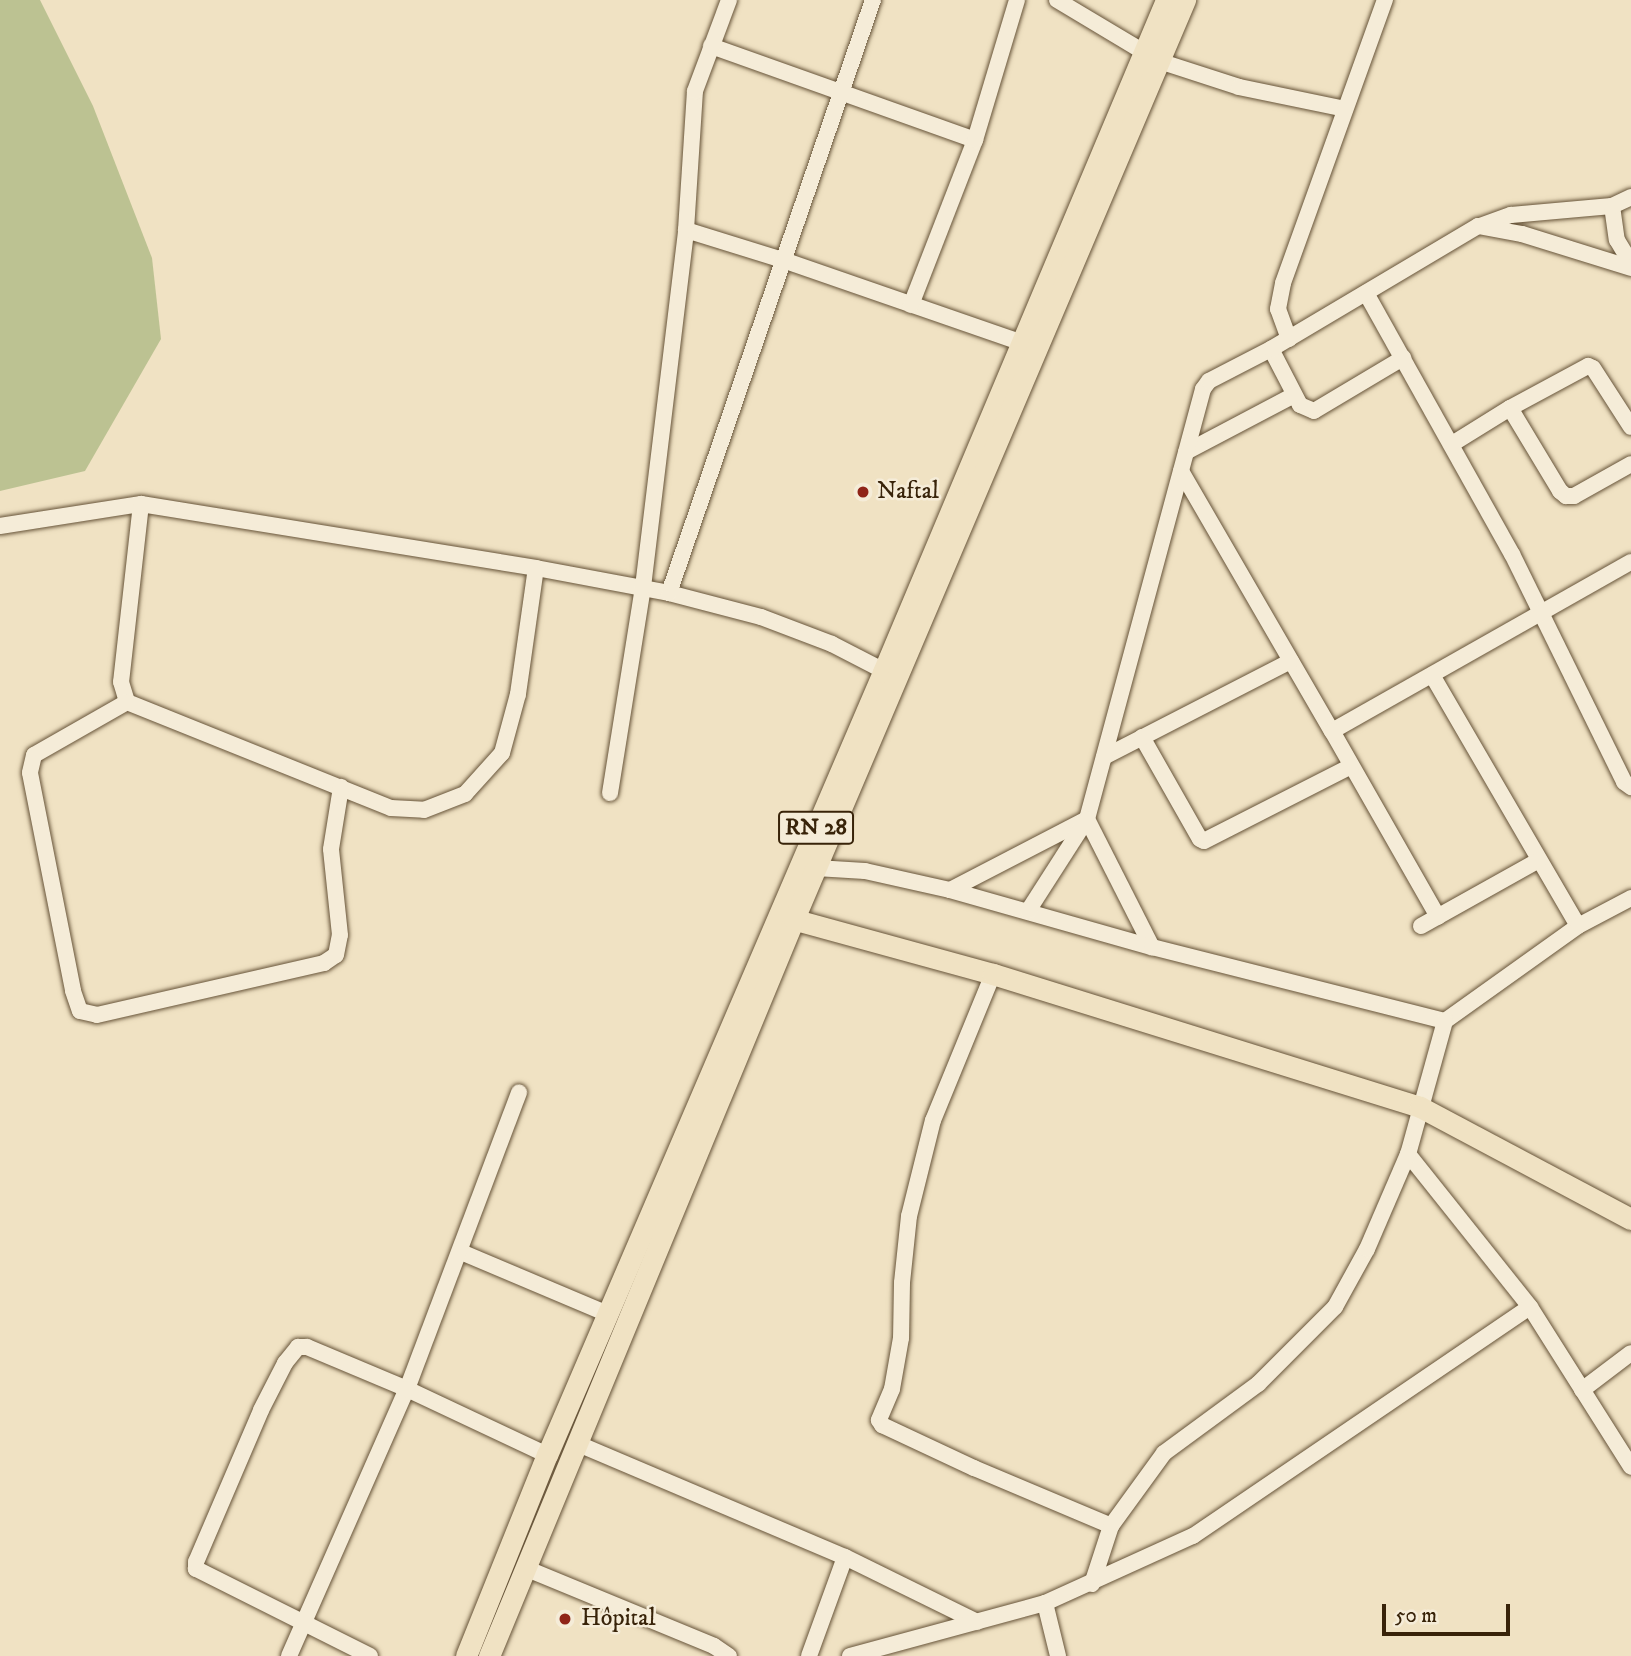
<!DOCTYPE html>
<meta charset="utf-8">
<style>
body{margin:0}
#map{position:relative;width:1631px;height:1656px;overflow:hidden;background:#f0e2c3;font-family:"IM FELL DW Pica",serif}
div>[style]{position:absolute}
.green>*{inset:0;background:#bcc292}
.roads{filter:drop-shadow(0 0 2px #665338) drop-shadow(0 0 2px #665338)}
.minor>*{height:16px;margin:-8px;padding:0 8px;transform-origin:8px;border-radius:8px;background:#f5ecd8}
.major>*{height:21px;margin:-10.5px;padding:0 10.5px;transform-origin:10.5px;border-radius:10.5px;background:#f0e2c3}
.dots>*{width:19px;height:19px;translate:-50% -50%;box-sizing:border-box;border:4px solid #f5ecd8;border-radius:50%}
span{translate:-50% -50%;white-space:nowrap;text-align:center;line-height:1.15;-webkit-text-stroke:5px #f5ecd8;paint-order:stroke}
.shield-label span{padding:2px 5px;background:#f5ecd8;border:2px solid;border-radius:5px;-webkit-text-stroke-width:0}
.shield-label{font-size:23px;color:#382309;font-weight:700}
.poi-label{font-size:24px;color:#382309}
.left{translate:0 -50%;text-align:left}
.scale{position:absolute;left:1382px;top:1604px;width:128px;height:32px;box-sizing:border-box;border:4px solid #382309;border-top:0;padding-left:9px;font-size:21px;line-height:24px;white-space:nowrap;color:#382309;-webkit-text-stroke:5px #f5ecd8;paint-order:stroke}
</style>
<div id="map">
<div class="green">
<i style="clip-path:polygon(0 0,40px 0,93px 106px,152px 258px,161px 339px,85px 471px,0 491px)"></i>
</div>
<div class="roads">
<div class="minor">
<i style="left:1057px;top:0;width:119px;rotate:30.9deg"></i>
<i style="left:1159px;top:61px;width:84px;rotate:18deg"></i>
<i style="left:1239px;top:87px;width:108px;rotate:11.7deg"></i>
<i style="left:711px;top:46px;width:280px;rotate:19.6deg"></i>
<i style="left:1612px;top:206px;width:34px;rotate:82deg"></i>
<i style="left:1617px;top:240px;width:27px;rotate:59deg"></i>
<i style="left:1480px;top:226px;width:33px;rotate:-20deg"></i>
<i style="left:1511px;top:215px;width:101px;rotate:-5.1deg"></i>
<i style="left:1612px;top:206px;width:21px;rotate:-25deg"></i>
<i style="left:686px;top:230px;width:102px;rotate:17.2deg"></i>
<i style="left:783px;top:260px;width:262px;rotate:19.1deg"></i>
<i style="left:1366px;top:293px;width:299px;rotate:60.8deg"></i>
<i style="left:1512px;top:554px;width:254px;rotate:63.8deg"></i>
<i style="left:1624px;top:782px;width:9px;rotate:36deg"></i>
<i style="left:911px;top:305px;width:177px;rotate:-68.8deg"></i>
<i style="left:975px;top:140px;width:146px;rotate:-73.3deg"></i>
<i style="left:1289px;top:339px;width:32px;rotate:-110deg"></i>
<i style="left:1278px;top:309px;width:26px;rotate:-79deg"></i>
<i style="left:1283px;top:283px;width:301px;rotate:-70.2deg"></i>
<i style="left:1271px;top:349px;width:63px;rotate:62.6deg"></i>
<i style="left:1300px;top:405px;width:15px;rotate:23deg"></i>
<i style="left:1314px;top:411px;width:104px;rotate:-30.8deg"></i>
<i style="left:1510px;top:408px;width:89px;rotate:-28.3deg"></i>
<i style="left:1588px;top:366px;width:5px;rotate:22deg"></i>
<i style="left:1593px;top:368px;width:70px;rotate:57.2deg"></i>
<i style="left:1452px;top:444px;width:68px;rotate:-31.8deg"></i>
<i style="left:1510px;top:408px;width:97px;rotate:58.9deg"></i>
<i style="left:1560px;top:491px;width:8px;rotate:40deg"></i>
<i style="left:1566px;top:496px;width:8px"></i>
<i style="left:1574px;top:496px;width:65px;rotate:-29.3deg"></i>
<i style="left:1186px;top:452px;width:122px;rotate:-27.8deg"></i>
<i style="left:1181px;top:471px;width:301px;rotate:59.9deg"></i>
<i style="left:1332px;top:731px;width:343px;rotate:-29.5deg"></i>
<i style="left:141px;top:504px;width:179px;rotate:96.4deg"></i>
<i style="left:121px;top:682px;width:21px;rotate:73deg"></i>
<i style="left:127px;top:702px;width:284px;rotate:21.9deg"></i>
<i style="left:391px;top:808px;width:33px;rotate:3deg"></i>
<i style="left:424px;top:810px;width:44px;rotate:-21.3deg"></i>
<i style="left:465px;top:794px;width:55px;rotate:-47.9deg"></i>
<i style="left:502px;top:753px;width:61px;rotate:-74.8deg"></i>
<i style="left:518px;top:694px;width:127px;rotate:-81.9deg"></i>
<i style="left:0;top:526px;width:143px;rotate:-8.9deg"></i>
<i style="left:141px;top:504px;width:400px;rotate:9.2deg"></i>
<i style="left:536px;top:568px;width:135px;rotate:10.6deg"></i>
<i style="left:669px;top:593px;width:95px;rotate:14.6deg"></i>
<i style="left:761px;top:617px;width:76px;rotate:20.8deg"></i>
<i style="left:832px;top:644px;width:68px;rotate:27.3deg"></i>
<i style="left:669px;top:593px;width:627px;rotate:-71.02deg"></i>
<i style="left:1432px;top:675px;width:290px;rotate:59.8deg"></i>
<i style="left:127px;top:702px;width:107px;rotate:150.3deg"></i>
<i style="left:34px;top:755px;width:18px;rotate:103deg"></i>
<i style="left:30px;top:773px;width:222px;rotate:78.8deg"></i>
<i style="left:73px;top:991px;width:21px;rotate:71deg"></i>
<i style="left:80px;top:1011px;width:17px;rotate:13deg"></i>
<i style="left:97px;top:1015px;width:233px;rotate:-12.9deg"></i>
<i style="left:324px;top:963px;width:14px;rotate:-34deg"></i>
<i style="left:336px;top:955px;width:20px;rotate:-79deg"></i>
<i style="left:340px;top:935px;width:86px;rotate:-96deg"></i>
<i style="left:331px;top:849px;width:63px;rotate:-80.8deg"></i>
<i style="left:1332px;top:731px;width:214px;rotate:60.3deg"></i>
<i style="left:1142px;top:737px;width:117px;rotate:60.4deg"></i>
<i style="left:1200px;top:839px;width:4px;rotate:27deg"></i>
<i style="left:1204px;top:841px;width:165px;rotate:-27deg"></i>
<i style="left:1104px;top:757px;width:210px;rotate:-27.2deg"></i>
<i style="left:610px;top:793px;width:209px;rotate:-80.9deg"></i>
<i style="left:643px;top:587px;width:360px;rotate:-83.1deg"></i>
<i style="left:686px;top:230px;width:139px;rotate:-86.3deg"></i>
<i style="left:695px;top:91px;width:97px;rotate:-69.5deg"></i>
<i style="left:1087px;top:819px;width:144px;rotate:63.1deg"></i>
<i style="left:816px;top:868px;width:49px;rotate:3.5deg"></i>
<i style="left:865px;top:871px;width:87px;rotate:12.6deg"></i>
<i style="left:950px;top:890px;width:210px;rotate:15.8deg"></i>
<i style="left:1152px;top:947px;width:302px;rotate:14.2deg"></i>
<i style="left:1445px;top:1021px;width:163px;rotate:-35.5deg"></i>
<i style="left:1578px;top:926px;width:60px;rotate:-27.8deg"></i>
<i style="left:950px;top:890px;width:154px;rotate:-27.4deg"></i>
<i style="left:1087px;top:819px;width:445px;rotate:-74.9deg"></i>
<i style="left:1203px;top:389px;width:10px;rotate:-53deg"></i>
<i style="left:1209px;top:381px;width:70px;rotate:-27.3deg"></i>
<i style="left:1271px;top:349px;width:241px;rotate:-30.7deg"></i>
<i style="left:1478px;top:226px;width:45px;rotate:10.3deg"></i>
<i style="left:1522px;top:234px;width:114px;rotate:17.3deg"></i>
<i style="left:1028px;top:911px;width:109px;rotate:-57.3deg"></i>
<i style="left:1421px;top:926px;width:135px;rotate:-29.2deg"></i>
<i style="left:993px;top:974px;width:158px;rotate:112.3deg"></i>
<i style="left:933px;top:1120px;width:99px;rotate:104deg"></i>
<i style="left:909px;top:1216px;width:67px;rotate:96deg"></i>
<i style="left:902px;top:1283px;width:55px;rotate:91deg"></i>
<i style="left:901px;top:1338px;width:52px;rotate:100deg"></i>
<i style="left:892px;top:1389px;width:34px;rotate:113deg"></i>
<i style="left:879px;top:1420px;width:6px;rotate:59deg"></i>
<i style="left:882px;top:1425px;width:102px;rotate:25.1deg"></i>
<i style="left:974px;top:1468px;width:149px;rotate:22.9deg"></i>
<i style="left:1445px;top:1021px;width:138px;rotate:105.5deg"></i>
<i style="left:1408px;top:1154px;width:196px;rotate:51.4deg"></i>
<i style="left:1530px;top:1307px;width:189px;rotate:57.7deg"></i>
<i style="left:461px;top:1252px;width:160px;rotate:22.9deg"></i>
<i style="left:1582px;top:1390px;width:61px;rotate:-37.1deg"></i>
<i style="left:576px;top:1443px;width:292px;rotate:23deg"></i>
<i style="left:845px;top:1557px;width:147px;rotate:26.2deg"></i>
<i style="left:525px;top:1568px;width:204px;rotate:22.4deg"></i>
<i style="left:714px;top:1646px;width:18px;rotate:34deg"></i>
<i style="left:1092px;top:1584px;width:61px;rotate:-71.9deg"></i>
<i style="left:1111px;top:1526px;width:90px;rotate:-54deg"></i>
<i style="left:1164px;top:1453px;width:117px;rotate:-36.3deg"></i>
<i style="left:1258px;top:1384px;width:109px;rotate:-45deg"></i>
<i style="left:1335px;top:1307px;width:66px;rotate:-61.1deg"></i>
<i style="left:1367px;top:1249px;width:103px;rotate:-66.7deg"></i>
<i style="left:1045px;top:1603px;width:162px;rotate:-24.4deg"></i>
<i style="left:1193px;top:1536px;width:407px;rotate:-34.2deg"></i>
<i style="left:289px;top:1656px;width:292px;rotate:-66.2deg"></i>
<i style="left:407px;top:1389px;width:317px;rotate:-69.3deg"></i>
<i style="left:370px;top:1656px;width:195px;rotate:-153.4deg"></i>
<i style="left:196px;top:1569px;width:7px;rotate:-90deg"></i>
<i style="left:196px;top:1562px;width:165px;rotate:-66.8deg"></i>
<i style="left:261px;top:1410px;width:53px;rotate:-62.9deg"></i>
<i style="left:285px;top:1363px;width:21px;rotate:-51deg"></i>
<i style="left:298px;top:1347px;width:9px"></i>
<i style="left:307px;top:1347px;width:108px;rotate:22.8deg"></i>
<i style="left:407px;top:1389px;width:155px;rotate:25.2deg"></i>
<i style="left:809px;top:1656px;width:105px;rotate:-70deg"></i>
<i style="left:850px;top:1656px;width:202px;rotate:-15.2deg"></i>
<i style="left:1045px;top:1603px;width:55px;rotate:76.2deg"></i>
</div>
<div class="major">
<i style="left:781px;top:916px;width:220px;rotate:15.3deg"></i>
<i style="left:993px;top:974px;width:447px;rotate:17.3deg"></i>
<i style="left:1420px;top:1107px;width:239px;rotate:28deg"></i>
<i style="left:466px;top:1656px;width:217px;rotate:-68.1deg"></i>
<i style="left:547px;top:1455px;width:852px;rotate:-66.77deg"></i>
<i style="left:883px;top:672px;width:729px;rotate:-67.16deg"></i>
<i style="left:489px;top:1656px;width:798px;rotate:-67.52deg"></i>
<i style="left:794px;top:919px;width:999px;rotate:-66.95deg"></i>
</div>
</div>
<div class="dots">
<i style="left:863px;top:492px;background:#8f2418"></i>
<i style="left:565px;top:1619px;background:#8f2418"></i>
</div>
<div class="shield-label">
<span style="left:816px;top:828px">RN 28</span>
</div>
<div class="poi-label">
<span class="left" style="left:877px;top:492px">Naftal</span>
<span class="left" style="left:581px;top:1619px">Hôpital</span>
</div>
<div class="scale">50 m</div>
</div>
